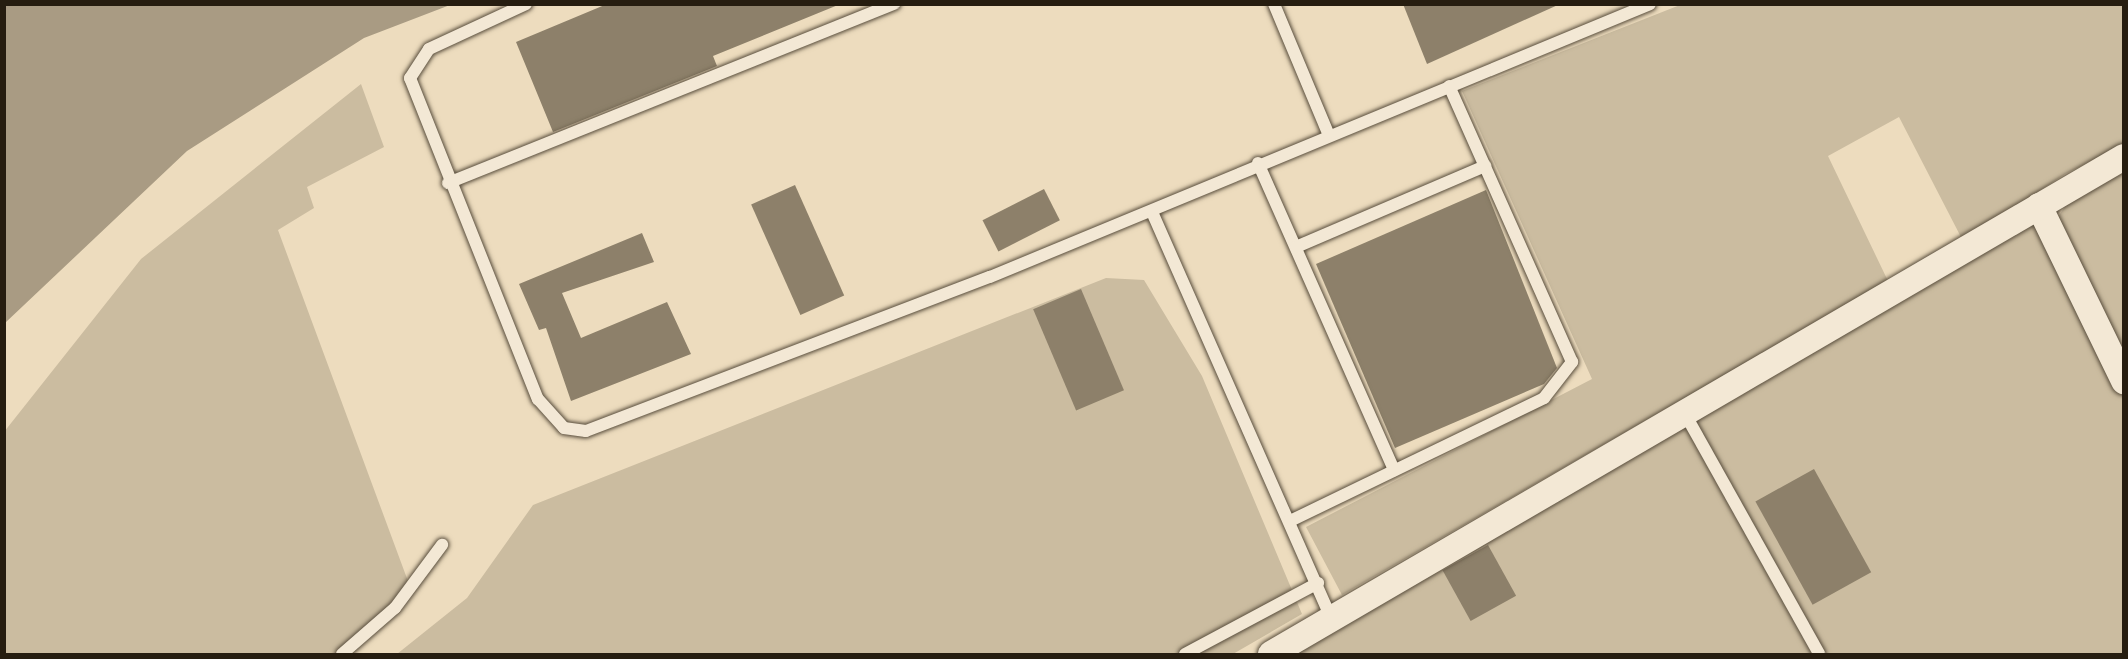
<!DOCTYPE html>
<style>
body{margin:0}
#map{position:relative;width:2128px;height:659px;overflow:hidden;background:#eddcbe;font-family:"IM FELL Great Primer",serif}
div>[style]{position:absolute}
.green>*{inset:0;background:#cbbca0}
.water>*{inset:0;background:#a99b83}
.building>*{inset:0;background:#8d806a;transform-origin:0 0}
.roads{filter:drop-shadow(0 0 2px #584d3c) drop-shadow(0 0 2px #584d3c)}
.service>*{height:12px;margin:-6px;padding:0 6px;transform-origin:6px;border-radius:6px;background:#f3e8d5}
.minor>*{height:26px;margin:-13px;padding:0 13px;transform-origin:13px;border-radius:13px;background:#f3e8d5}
span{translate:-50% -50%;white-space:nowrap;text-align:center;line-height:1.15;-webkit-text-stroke:5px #f3e8d5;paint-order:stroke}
.frame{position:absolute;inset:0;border:6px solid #261d10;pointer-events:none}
</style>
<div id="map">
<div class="green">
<i style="clip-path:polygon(1680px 5px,2123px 5px,2123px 145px,2065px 174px,1963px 241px,1899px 117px,1828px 156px,1888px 281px,1342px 595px,1306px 527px,1592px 379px,1462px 91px)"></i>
<i style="clip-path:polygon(361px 84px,384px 147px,307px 187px,314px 208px,278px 230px,412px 592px,345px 654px,5px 654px,4px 432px,141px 259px)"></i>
<i style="clip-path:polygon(2123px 158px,2123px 654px,1271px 654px,2039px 206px,2051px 228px,2082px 180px)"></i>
<i style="clip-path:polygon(1106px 278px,1144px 280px,1202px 376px,1302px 614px,1233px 654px,397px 654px,467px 598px,533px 505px)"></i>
</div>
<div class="water">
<i style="clip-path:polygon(5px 4px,450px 4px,450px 5px,364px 38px,187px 151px,5px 323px)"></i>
</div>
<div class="building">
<i style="clip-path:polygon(607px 4px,838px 4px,838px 5px,713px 56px,717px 66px,553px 132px,516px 42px)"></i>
<i style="clip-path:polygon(1403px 4px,1560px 4px,1427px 64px)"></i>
<i style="left:795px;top:185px;width:121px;height:48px;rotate:66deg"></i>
<i style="left:1044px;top:189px;width:35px;height:69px;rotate:63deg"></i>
<i style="clip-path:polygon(1486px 190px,1557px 368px,1544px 384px,1395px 448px,1316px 264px)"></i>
<i style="clip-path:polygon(642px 233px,654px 262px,562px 293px,581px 338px,667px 302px,691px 354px,571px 401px,546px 328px,539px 330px,519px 284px)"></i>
<i style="left:1081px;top:289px;width:110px;height:52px;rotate:67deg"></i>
<i style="left:1814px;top:469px;width:118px;height:67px;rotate:61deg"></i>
<i style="left:1488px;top:545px;width:58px;height:52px;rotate:61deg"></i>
</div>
<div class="roads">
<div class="service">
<i style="left:526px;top:4px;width:107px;rotate:155.1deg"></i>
<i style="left:429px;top:49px;width:35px;rotate:123deg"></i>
<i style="left:410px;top:78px;width:346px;rotate:68.3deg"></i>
<i style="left:538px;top:399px;width:39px;rotate:48deg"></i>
<i style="left:564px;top:428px;width:22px;rotate:8deg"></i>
<i style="left:586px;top:431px;width:432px;rotate:-20.9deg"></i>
<i style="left:990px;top:277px;width:714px;rotate:-22.47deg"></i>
<i style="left:1274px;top:4px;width:140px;rotate:67.3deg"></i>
<i style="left:1258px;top:163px;width:336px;rotate:66.1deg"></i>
<i style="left:448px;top:183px;width:481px;rotate:-21.9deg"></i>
<i style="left:1152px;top:212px;width:441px;rotate:66.2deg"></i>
<i style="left:1296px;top:247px;width:206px;rotate:-23.2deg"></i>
<i style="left:1684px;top:412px;width:277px;rotate:60.8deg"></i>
<i style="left:1290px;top:521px;width:282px;rotate:-25.8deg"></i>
<i style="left:1544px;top:398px;width:46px;rotate:-52.1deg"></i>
<i style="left:1572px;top:362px;width:302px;rotate:-114deg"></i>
<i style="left:342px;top:654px;width:70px;rotate:-41deg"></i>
<i style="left:395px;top:608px;width:79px;rotate:-53.3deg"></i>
<i style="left:1185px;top:654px;width:151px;rotate:-28.1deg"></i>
</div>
<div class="minor">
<i style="left:2039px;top:206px;width:195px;rotate:64.1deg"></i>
<i style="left:1271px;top:654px;width:987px;rotate:-30.23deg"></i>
</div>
</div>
<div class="frame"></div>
</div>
